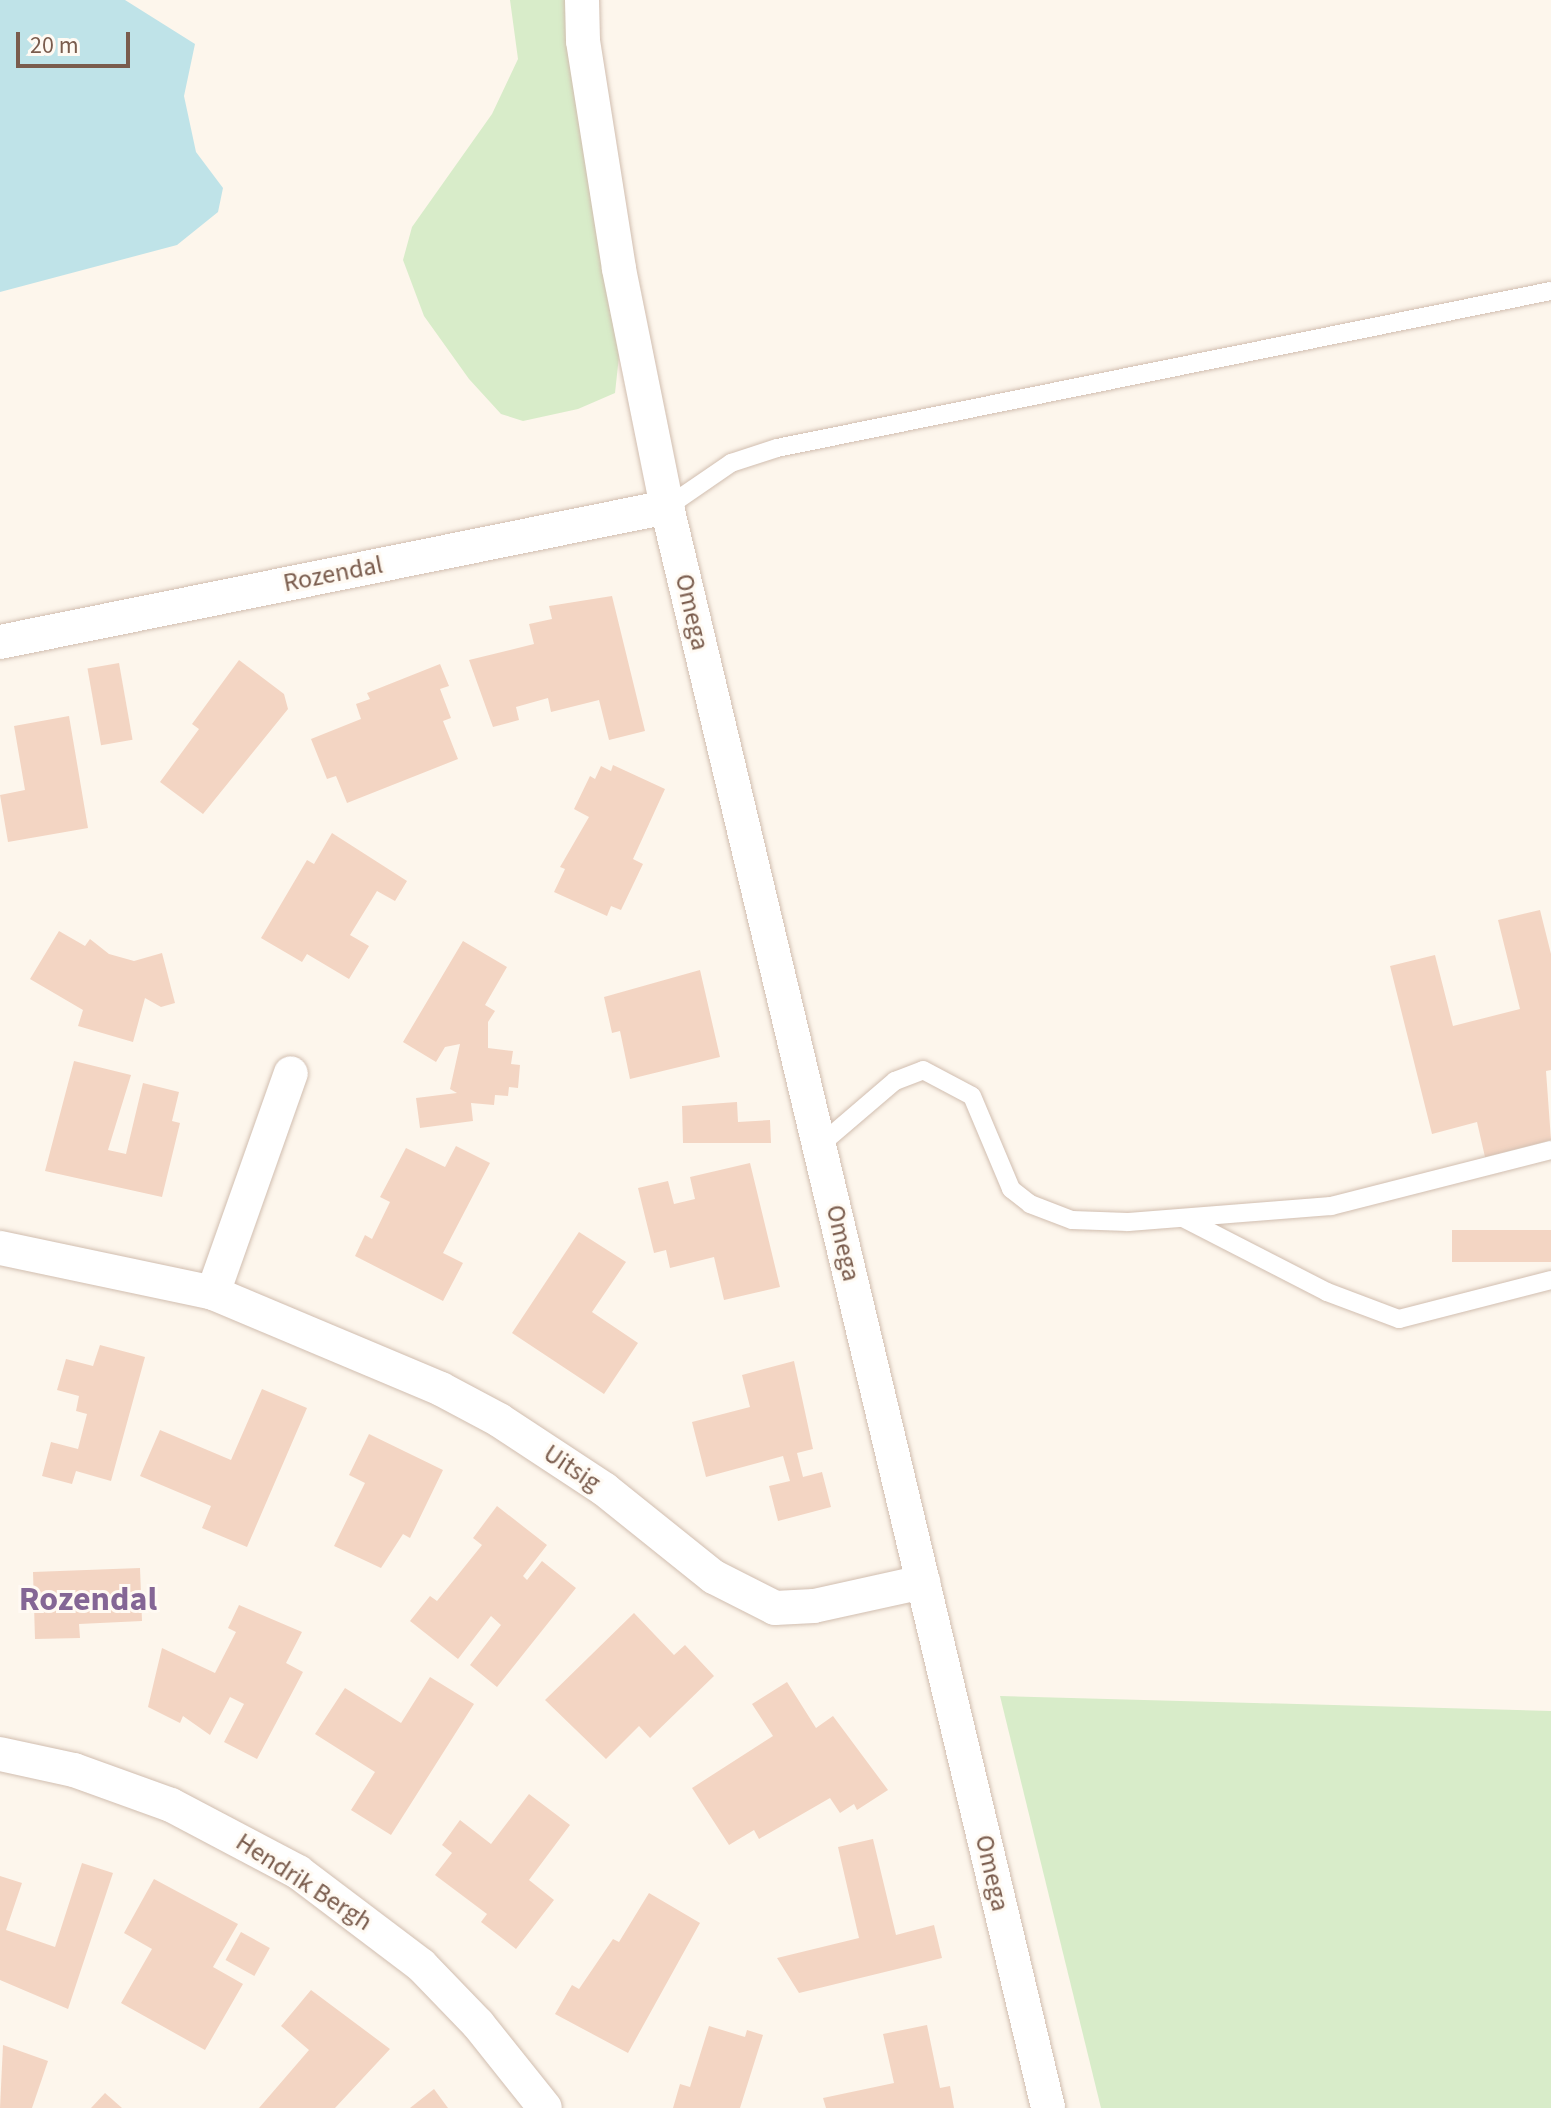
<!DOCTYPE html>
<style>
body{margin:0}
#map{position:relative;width:1551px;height:2108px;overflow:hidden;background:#fdf6ec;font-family:"Source Sans 3",sans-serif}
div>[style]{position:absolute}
.green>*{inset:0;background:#d8ecc9}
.water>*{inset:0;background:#bfe3e8}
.building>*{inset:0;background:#f3d5c3;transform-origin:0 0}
.roads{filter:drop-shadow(0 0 2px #d1beb0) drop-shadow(0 0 2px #d1beb0)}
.service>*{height:18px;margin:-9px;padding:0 9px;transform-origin:9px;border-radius:9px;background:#fff}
.minor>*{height:34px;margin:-17px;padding:0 17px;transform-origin:17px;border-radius:17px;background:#fff}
span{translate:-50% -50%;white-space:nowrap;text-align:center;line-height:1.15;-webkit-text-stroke:6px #fffaf3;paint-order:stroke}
.street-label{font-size:26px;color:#7a5c4d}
.district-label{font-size:34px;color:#846695;font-weight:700}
.scale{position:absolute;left:16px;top:32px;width:114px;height:36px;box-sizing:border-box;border:4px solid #7a5c4d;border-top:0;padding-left:10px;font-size:24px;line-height:28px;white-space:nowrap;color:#7a5c4d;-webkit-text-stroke:6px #fffaf3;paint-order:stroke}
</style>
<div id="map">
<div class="green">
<i style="clip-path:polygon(510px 0,572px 0,619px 356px,615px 393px,578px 409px,523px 421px,501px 414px,469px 379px,424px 316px,403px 260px,412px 227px,492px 114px,518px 59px)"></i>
<i style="clip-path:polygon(1000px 1696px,1551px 1711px,1551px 2108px,1101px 2108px)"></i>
</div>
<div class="water">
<i style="clip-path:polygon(0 0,125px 0,195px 44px,184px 96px,196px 152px,223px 188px,218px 212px,177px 245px,0 292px)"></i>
</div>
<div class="building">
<i style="clip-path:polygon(612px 596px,645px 731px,609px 740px,599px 700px,551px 712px,548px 698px,516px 707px,519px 720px,493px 727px,469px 660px,534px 644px,529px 624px,552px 619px,549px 606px)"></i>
<i style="clip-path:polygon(239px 660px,284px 694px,288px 709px,203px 814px,160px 782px,199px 729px,192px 724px)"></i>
<i style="left:119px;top:663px;width:78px;height:32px;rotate:80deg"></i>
<i style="clip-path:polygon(440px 664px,449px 686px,440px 689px,451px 718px,443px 721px,458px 759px,347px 803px,336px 776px,327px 779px,311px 739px,361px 719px,356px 704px,370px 699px,367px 693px)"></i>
<i style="clip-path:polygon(69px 716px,88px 828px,8px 842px,0 795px,25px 790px,14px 726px)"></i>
<i style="clip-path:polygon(613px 765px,665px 789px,633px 859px,643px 864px,621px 910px,611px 906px,607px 916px,554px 892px,565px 869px,560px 867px,589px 817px,574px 809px,590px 776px,595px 779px,601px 766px,611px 771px)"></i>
<i style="clip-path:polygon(332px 833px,407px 881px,395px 901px,377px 891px,350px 935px,369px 946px,349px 979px,307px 954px,302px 962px,261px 938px,307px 860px,314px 864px)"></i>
<i style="clip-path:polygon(1540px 910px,1551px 954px,1551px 1070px,1546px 1071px,1551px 1140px,1485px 1157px,1477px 1122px,1432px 1134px,1390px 966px,1435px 955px,1453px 1026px,1520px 1009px,1498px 920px)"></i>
<i style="clip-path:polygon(59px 931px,85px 946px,90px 939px,109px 954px,134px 961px,162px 953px,175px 1003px,161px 1007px,145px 998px,133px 1042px,78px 1026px,83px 1010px,30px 979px)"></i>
<i style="clip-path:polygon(463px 941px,507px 967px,485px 1005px,495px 1011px,488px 1022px,488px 1048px,513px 1051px,511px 1064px,520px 1065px,518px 1088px,509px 1087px,508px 1096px,495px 1095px,494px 1105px,471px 1103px,473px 1121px,420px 1128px,416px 1098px,457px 1093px,450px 1089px,460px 1044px,445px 1047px,436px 1062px,403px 1042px)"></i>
<i style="clip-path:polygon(700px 970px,720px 1057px,630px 1079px,620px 1031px,612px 1033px,604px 997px)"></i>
<i style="clip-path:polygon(74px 1061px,131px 1075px,108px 1150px,126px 1154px,143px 1083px,179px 1092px,172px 1121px,180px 1123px,162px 1197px,45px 1171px)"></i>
<i style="clip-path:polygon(737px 1102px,738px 1122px,770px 1120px,771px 1143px,683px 1143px,682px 1106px)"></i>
<i style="clip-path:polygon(456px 1146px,490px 1163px,443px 1253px,463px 1263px,443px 1301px,355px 1256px,365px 1235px,372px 1239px,390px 1202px,380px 1197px,406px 1148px,445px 1167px)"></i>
<i style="clip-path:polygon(750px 1163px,780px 1287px,724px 1300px,714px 1257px,670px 1268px,666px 1250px,654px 1253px,638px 1188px,668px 1181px,674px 1204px,695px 1199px,690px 1177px)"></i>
<i style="left:1551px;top:1230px;width:32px;height:99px;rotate:90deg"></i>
<i style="clip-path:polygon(579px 1232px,626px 1262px,592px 1312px,638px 1343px,604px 1394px,512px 1333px)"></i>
<i style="clip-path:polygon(100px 1345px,145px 1357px,111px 1481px,76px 1471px,72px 1484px,42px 1476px,51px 1442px,78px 1449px,87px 1414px,76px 1411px,79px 1396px,57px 1390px,66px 1359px,93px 1366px)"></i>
<i style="clip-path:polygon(794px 1361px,813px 1449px,797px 1453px,803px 1477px,822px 1472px,831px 1507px,778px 1521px,769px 1486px,790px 1481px,783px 1456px,706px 1477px,692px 1422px,750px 1407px,742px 1375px)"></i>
<i style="clip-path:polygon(262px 1389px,307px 1408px,247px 1547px,202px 1528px,211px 1506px,140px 1476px,160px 1430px,231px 1460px)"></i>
<i style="clip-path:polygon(369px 1434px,443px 1470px,410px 1538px,403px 1534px,381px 1568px,334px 1546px,365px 1483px,349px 1475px)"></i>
<i style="clip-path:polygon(497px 1506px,547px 1545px,523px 1576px,527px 1580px,542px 1561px,576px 1588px,497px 1687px,470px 1665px,501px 1625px,491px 1616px,458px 1659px,410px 1621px,430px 1596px,437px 1601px,482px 1545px,473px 1538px)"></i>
<i style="clip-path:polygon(140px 1568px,142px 1621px,79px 1624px,80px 1638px,35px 1639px,33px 1572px)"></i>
<i style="clip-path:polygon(239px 1605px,302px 1632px,286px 1663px,303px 1672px,257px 1759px,224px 1742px,244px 1704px,230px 1697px,210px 1735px,183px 1716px,180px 1723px,148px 1707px,162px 1648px,215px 1673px,236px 1632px,228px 1628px)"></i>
<i style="clip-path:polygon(634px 1613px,674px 1655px,685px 1645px,714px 1676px,650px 1738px,639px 1726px,606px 1759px,545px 1700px)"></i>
<i style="clip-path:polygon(430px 1677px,474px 1704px,391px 1835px,351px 1810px,375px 1772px,315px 1734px,345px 1688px,401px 1723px)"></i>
<i style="clip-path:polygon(787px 1682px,816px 1728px,833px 1716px,888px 1790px,857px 1810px,854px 1804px,840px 1813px,830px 1798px,759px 1839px,754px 1830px,729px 1845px,692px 1788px,773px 1736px,752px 1704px)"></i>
<i style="clip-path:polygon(529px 1794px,570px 1825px,529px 1880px,554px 1900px,516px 1949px,481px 1922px,487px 1914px,435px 1875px,452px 1853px,442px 1845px,460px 1820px,491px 1844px)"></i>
<i style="clip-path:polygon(873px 1839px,896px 1935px,934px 1925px,942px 1958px,799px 1993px,777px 1958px,859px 1938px,838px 1847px)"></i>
<i style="clip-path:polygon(82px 1863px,113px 1873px,68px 2009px,0 1980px,0 1876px,22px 1883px,6px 1930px,55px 1947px)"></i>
<i style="clip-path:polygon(154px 1879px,238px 1924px,213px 1967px,243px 1984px,205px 2050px,121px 2003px,152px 1949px,124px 1933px)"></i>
<i style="clip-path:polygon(649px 1893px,700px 1923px,628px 2053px,555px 2014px,572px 1985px,579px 1989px,613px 1939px,619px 1942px)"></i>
<i style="left:241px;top:1932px;width:33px;height:32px;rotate:29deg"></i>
<i style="clip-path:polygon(311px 1990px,390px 2049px,335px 2108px,259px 2108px,309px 2050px,281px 2026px)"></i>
<i style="clip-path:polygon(927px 2025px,940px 2088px,950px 2086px,954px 2108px,826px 2108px,823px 2098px,894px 2083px,883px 2034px)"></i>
<i style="clip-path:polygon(709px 2026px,745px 2037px,747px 2030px,763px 2035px,740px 2108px,673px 2108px,680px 2084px,690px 2087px)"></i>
<i style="clip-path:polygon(3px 2045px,48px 2061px,32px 2108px,0 2108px)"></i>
<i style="clip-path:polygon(434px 2089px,448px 2108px,410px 2108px)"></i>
<i style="clip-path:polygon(105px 2093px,122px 2108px,91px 2108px)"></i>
</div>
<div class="roads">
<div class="service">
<i style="left:667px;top:507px;width:78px;rotate:-34.5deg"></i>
<i style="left:731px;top:463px;width:48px;rotate:-18.1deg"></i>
<i style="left:777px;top:448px;width:790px;rotate:-11.47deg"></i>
<i style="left:820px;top:1145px;width:99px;rotate:-40.5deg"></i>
<i style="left:895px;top:1081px;width:30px;rotate:-21deg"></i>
<i style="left:923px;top:1070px;width:55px;rotate:28deg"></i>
<i style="left:972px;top:1096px;width:101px;rotate:67.2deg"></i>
<i style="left:1011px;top:1189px;width:24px;rotate:38deg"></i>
<i style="left:1030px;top:1204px;width:45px;rotate:20.9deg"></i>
<i style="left:1072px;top:1220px;width:56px;rotate:2deg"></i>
<i style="left:1128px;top:1222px;width:204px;rotate:-4.5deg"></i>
<i style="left:1331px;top:1206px;width:227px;rotate:-14.3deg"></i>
<i style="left:1183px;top:1218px;width:162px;rotate:27.2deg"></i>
<i style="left:1327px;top:1292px;width:77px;rotate:20.6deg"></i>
<i style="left:1399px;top:1319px;width:157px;rotate:-14.4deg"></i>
</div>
<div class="minor">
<i style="left:582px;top:0;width:41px;rotate:88.6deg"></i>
<i style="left:583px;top:41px;width:231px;rotate:81deg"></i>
<i style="left:619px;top:269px;width:243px;rotate:78.6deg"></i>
<i style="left:667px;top:507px;width:1646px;rotate:76.61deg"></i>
<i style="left:0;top:642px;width:681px;rotate:-11.44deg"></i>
<i style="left:0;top:1248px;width:218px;rotate:11.9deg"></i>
<i style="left:213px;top:1293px;width:247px;rotate:22.8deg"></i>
<i style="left:441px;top:1389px;width:66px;rotate:28.1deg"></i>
<i style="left:499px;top:1420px;width:126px;rotate:33.3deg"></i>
<i style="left:604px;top:1489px;width:141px;rotate:38.7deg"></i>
<i style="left:714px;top:1577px;width:68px;rotate:26.9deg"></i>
<i style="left:775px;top:1608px;width:39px;rotate:-3deg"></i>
<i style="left:814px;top:1606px;width:112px;rotate:-12.4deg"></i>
<i style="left:213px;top:1293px;width:233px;rotate:-70.5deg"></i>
<i style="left:0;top:1754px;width:76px;rotate:12.2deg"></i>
<i style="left:74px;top:1770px;width:103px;rotate:19.8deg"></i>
<i style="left:171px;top:1805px;width:144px;rotate:27.8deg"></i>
<i style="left:298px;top:1872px;width:154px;rotate:37.1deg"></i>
<i style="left:421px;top:1965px;width:82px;rotate:46deg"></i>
<i style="left:478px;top:2024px;width:107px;rotate:51.4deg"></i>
</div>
</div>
<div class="street-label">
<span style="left:333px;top:574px;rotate:-11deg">Rozendal</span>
<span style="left:692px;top:612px;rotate:77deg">Omega</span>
<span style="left:843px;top:1243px;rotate:77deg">Omega</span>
<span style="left:572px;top:1468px;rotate:34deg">Uitsig</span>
<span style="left:992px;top:1873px;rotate:77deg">Omega</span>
<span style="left:304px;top:1882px;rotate:33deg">Hendrik Bergh</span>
</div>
<div class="district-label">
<span style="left:88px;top:1600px">Rozendal</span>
</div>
<div class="scale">20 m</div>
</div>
